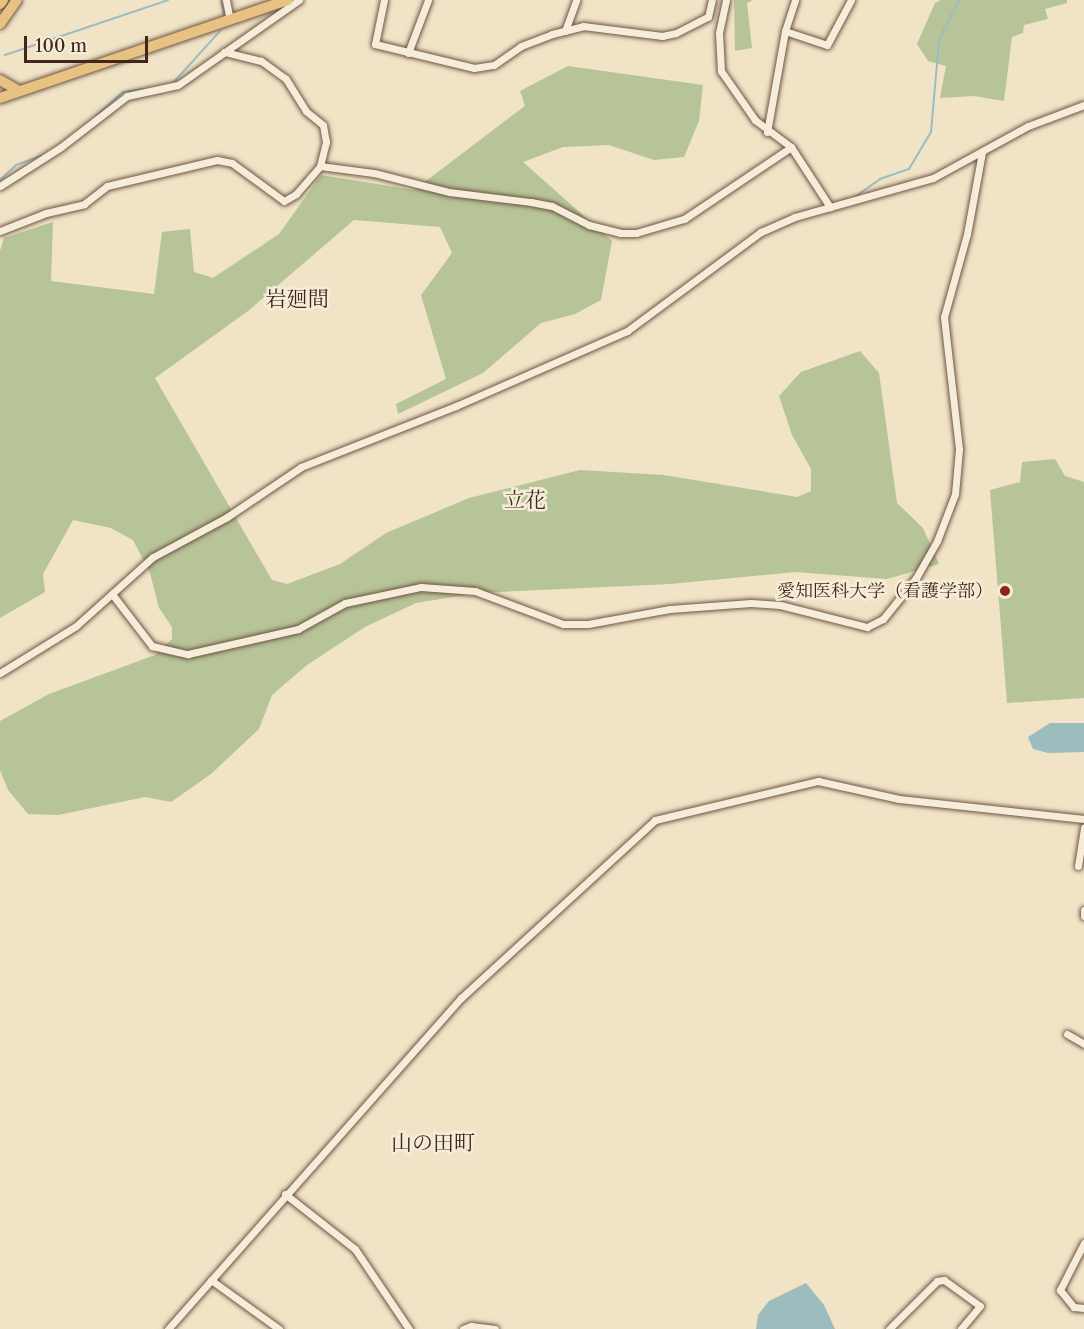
<!DOCTYPE html>
<meta charset="utf-8">
<style>
body{margin:0}
#map{position:relative;width:1084px;height:1329px;overflow:hidden;background:#f0e3c6;font-family:"Libre Caslon Text","Noto Serif JP",serif}
div>[style]{position:absolute}
.green>*{inset:0;background:#b7c497}
.water>*{inset:0;background:#9dbcbe}
.stream>*{height:2px;margin:-1px;padding:0 1px;transform-origin:1px;border-radius:1px;background:#9dbcbe}
.roads{filter:drop-shadow(0 0 2px #6e5544) drop-shadow(0 0 2px #6e5544)}
.minor>*{height:7px;margin:-3.5px;padding:0 3.5px;transform-origin:3.5px;border-radius:3.5px;background:#f5edda}
.primary>*{height:10px;margin:-5px;padding:0 5px;transform-origin:5px;border-radius:5px;background:#e8c283}
.dots>*{width:16px;height:16px;translate:-50% -50%;box-sizing:border-box;border:3px solid #f5edda;border-radius:50%}
span{translate:-50% -50%;white-space:nowrap;text-align:center;line-height:1.15;-webkit-text-stroke:5px #f5edda;paint-order:stroke}
.poi-label{font-size:18px;color:#422619}
.right{translate:-100% -50%;text-align:right}
.quarter-label{font-size:21px;color:#422619}
.scale{position:absolute;left:24px;top:36px;width:124px;height:27px;box-sizing:border-box;border:3px solid #422619;border-top:0;padding-left:8px;font-size:18px;line-height:21px;white-space:nowrap;color:#422619;-webkit-text-stroke:4px #f5edda;paint-order:stroke}
</style>
<div id="map">
<div class="green">
<i style="clip-path:polygon(734px 0,753px 0,747px 3px,752px 48px,735px 51px)"></i>
<i style="clip-path:polygon(941px 0,1067px 0,1067px 3px,1045px 9px,1048px 19px,1024px 25px,1023px 33px,1012px 37px,1004px 101px,974px 96px,940px 98px,946px 66px,928px 61px,917px 44px,935px 3px)"></i>
<i style="clip-path:polygon(568px 66px,703px 85px,699px 121px,684px 157px,654px 160px,609px 145px,563px 147px,523px 162px,612px 241px,601px 300px,575px 314px,541px 323px,483px 373px,398px 414px,396px 404px,446px 379px,421px 295px,452px 253px,440px 227px,354px 220px,248px 311px,155px 378px,272px 580px,287px 584px,340px 564px,386px 533px,469px 498px,580px 470px,664px 475px,797px 497px,811px 491px,811px 469px,792px 435px,779px 396px,801px 372px,860px 351px,879px 373px,897px 503px,923px 528px,939px 564px,887px 579px,795px 572px,670px 584px,477px 593px,416px 603px,365px 627px,307px 665px,272px 695px,259px 729px,211px 774px,171px 802px,145px 797px,58px 815px,28px 814px,8px 790px,0 770px,0 721px,49px 694px,155px 655px,172px 639px,172px 627px,159px 608px,150px 573px,133px 540px,111px 528px,73px 520px,43px 574px,45px 592px,0 618px,0 251px,4px 238px,53px 222px,51px 281px,154px 294px,162px 232px,190px 229px,194px 272px,213px 278px,279px 234px,321px 175px,414px 190px,525px 106px,520px 91px)"></i>
<i style="clip-path:polygon(1055px 459px,1065px 476px,1084px 482px,1084px 698px,1007px 703px,990px 490px,1020px 482px,1022px 462px)"></i>
</div>
<div class="water">
<i style="clip-path:polygon(1050px 723px,1084px 723px,1084px 752px,1048px 753px,1033px 749px,1028px 737px)"></i>
<i style="clip-path:polygon(806px 1283px,824px 1305px,835px 1329px,756px 1329px,758px 1315px,769px 1301px)"></i>
</div>
<div class="stream">
<i style="left:221px;top:0;width:14px;rotate:78deg"></i>
<i style="left:5px;top:55px;width:172px;rotate:-18.6deg"></i>
<i style="left:173px;top:83px;width:70px;rotate:-47.9deg"></i>
<i style="left:96px;top:116px;width:36px;rotate:-42deg"></i>
<i style="left:123px;top:92px;width:21px;rotate:-8deg"></i>
<i style="left:0;top:180px;width:22px;rotate:-43deg"></i>
<i style="left:16px;top:165px;width:27px;rotate:-20deg"></i>
<i style="left:856px;top:196px;width:29px;rotate:-35deg"></i>
<i style="left:880px;top:179px;width:31px;rotate:-19deg"></i>
<i style="left:909px;top:169px;width:43px;rotate:-59.3deg"></i>
<i style="left:931px;top:132px;width:92px;rotate:-85deg"></i>
<i style="left:939px;top:40px;width:45px;rotate:-63.4deg"></i>
</div>
<div class="roads">
<div class="minor">
<i style="left:226px;top:0;width:20px;rotate:79deg"></i>
<i style="left:384px;top:0;width:45px;rotate:101.6deg"></i>
<i style="left:375px;top:44px;width:102px;rotate:13.6deg"></i>
<i style="left:474px;top:68px;width:20px;rotate:-9deg"></i>
<i style="left:494px;top:65px;width:33px;rotate:-35deg"></i>
<i style="left:521px;top:46px;width:33px;rotate:-21deg"></i>
<i style="left:552px;top:34px;width:32px;rotate:-14deg"></i>
<i style="left:583px;top:26px;width:80px;rotate:7.2deg"></i>
<i style="left:662px;top:36px;width:14px;rotate:-12deg"></i>
<i style="left:676px;top:33px;width:36px;rotate:-27deg"></i>
<i style="left:708px;top:17px;width:17px;rotate:-77deg"></i>
<i style="left:726px;top:0;width:34px;rotate:102deg"></i>
<i style="left:719px;top:33px;width:38px;rotate:87deg"></i>
<i style="left:721px;top:71px;width:60px;rotate:55.2deg"></i>
<i style="left:755px;top:120px;width:45px;rotate:36.9deg"></i>
<i style="left:791px;top:147px;width:72px;rotate:57deg"></i>
<i style="left:565px;top:31px;width:33px;rotate:-70deg"></i>
<i style="left:785px;top:31px;width:44px;rotate:18.4deg"></i>
<i style="left:827px;top:45px;width:51px;rotate:-61.9deg"></i>
<i style="left:408px;top:53px;width:57px;rotate:-69.3deg"></i>
<i style="left:767px;top:132px;width:103px;rotate:-79.9deg"></i>
<i style="left:785px;top:31px;width:33px;rotate:-72deg"></i>
<i style="left:320px;top:166px;width:54px;rotate:7.4deg"></i>
<i style="left:374px;top:173px;width:77px;rotate:14.2deg"></i>
<i style="left:449px;top:192px;width:83px;rotate:7deg"></i>
<i style="left:531px;top:202px;width:21px;rotate:11deg"></i>
<i style="left:552px;top:206px;width:42px;rotate:27.2deg"></i>
<i style="left:589px;top:225px;width:32px;rotate:14deg"></i>
<i style="left:620px;top:233px;width:16px"></i>
<i style="left:636px;top:233px;width:50px;rotate:-16.3deg"></i>
<i style="left:684px;top:219px;width:129px;rotate:-33.9deg"></i>
<i style="left:0;top:186px;width:72px;rotate:-32.6deg"></i>
<i style="left:61px;top:147px;width:83px;rotate:-37.7deg"></i>
<i style="left:127px;top:96px;width:52px;rotate:-12.2deg"></i>
<i style="left:178px;top:85px;width:148px;rotate:-35.1deg"></i>
<i style="left:0;top:231px;width:49px;rotate:-21.4deg"></i>
<i style="left:46px;top:213px;width:39px;rotate:-13deg"></i>
<i style="left:84px;top:204px;width:29px;rotate:-38deg"></i>
<i style="left:107px;top:186px;width:113px;rotate:-13.3deg"></i>
<i style="left:217px;top:160px;width:15px;rotate:11deg"></i>
<i style="left:232px;top:163px;width:64px;rotate:36.2deg"></i>
<i style="left:284px;top:201px;width:14px;rotate:-30deg"></i>
<i style="left:296px;top:194px;width:37px;rotate:-49deg"></i>
<i style="left:320px;top:166px;width:25px;rotate:-76deg"></i>
<i style="left:326px;top:142px;width:17px;rotate:-100deg"></i>
<i style="left:323px;top:125px;width:22px;rotate:-141deg"></i>
<i style="left:306px;top:111px;width:38px;rotate:-122deg"></i>
<i style="left:286px;top:79px;width:31px;rotate:-144deg"></i>
<i style="left:261px;top:61px;width:38px;rotate:-166deg"></i>
<i style="left:112px;top:594px;width:66px;rotate:52.4deg"></i>
<i style="left:152px;top:646px;width:37px;rotate:13deg"></i>
<i style="left:188px;top:654px;width:113px;rotate:-12.8deg"></i>
<i style="left:298px;top:629px;width:54px;rotate:-29deg"></i>
<i style="left:345px;top:603px;width:78px;rotate:-11.9deg"></i>
<i style="left:421px;top:587px;width:54px;rotate:4.2deg"></i>
<i style="left:475px;top:591px;width:94px;rotate:20.6deg"></i>
<i style="left:563px;top:624px;width:25px"></i>
<i style="left:588px;top:624px;width:83px;rotate:-10.4deg"></i>
<i style="left:670px;top:609px;width:81px;rotate:-4.2deg"></i>
<i style="left:751px;top:603px;width:29px;rotate:4deg"></i>
<i style="left:780px;top:605px;width:90px;rotate:14.2deg"></i>
<i style="left:867px;top:627px;width:18px;rotate:-27deg"></i>
<i style="left:883px;top:619px;width:53px;rotate:-51.2deg"></i>
<i style="left:916px;top:578px;width:43px;rotate:-60.4deg"></i>
<i style="left:937px;top:541px;width:50px;rotate:-69deg"></i>
<i style="left:955px;top:494px;width:45px;rotate:-84.9deg"></i>
<i style="left:959px;top:449px;width:133px;rotate:-96.5deg"></i>
<i style="left:944px;top:317px;width:86px;rotate:-74.5deg"></i>
<i style="left:967px;top:234px;width:83px;rotate:-79.6deg"></i>
<i style="left:0;top:673px;width:89px;rotate:-31.7deg"></i>
<i style="left:76px;top:626px;width:103px;rotate:-41.9deg"></i>
<i style="left:153px;top:557px;width:84px;rotate:-28.4deg"></i>
<i style="left:227px;top:517px;width:89px;rotate:-34deg"></i>
<i style="left:301px;top:467px;width:167px;rotate:-21.5deg"></i>
<i style="left:456px;top:406px;width:187px;rotate:-23.7deg"></i>
<i style="left:627px;top:331px;width:167px;rotate:-36.5deg"></i>
<i style="left:761px;top:232px;width:37px;rotate:-24deg"></i>
<i style="left:795px;top:217px;width:143px;rotate:-15.8deg"></i>
<i style="left:933px;top:178px;width:108px;rotate:-28.7deg"></i>
<i style="left:1028px;top:126px;width:60px;rotate:-20.6deg"></i>
<i style="left:1078px;top:866px;width:39px;rotate:-81deg"></i>
<i style="left:1084px;top:910px;width:6px;rotate:90deg"></i>
<i style="left:1067px;top:1034px;width:20px;rotate:30deg"></i>
<i style="left:285px;top:1194px;width:89px;rotate:38.2deg"></i>
<i style="left:355px;top:1249px;width:97px;rotate:56deg"></i>
<i style="left:1084px;top:1243px;width:53px;rotate:117.1deg"></i>
<i style="left:1060px;top:1290px;width:22px;rotate:51deg"></i>
<i style="left:1074px;top:1307px;width:10px;rotate:6deg"></i>
<i style="left:211px;top:1280px;width:84px;rotate:35.8deg"></i>
<i style="left:168px;top:1329px;width:442px;rotate:-48.5deg"></i>
<i style="left:461px;top:998px;width:263px;rotate:-42.5deg"></i>
<i style="left:655px;top:820px;width:168px;rotate:-13.5deg"></i>
<i style="left:818px;top:781px;width:83px;rotate:12.5deg"></i>
<i style="left:899px;top:799px;width:186px;rotate:6.2deg"></i>
<i style="left:463px;top:1329px;width:9px;rotate:-21deg"></i>
<i style="left:471px;top:1326px;width:24px;rotate:7deg"></i>
<i style="left:889px;top:1329px;width:68px;rotate:-45deg"></i>
<i style="left:937px;top:1281px;width:7px;rotate:-8deg"></i>
<i style="left:944px;top:1280px;width:44px;rotate:35.8deg"></i>
<i style="left:980px;top:1306px;width:30px;rotate:130deg"></i>
</div>
<div class="primary">
<i style="left:0;top:4px;width:5px;rotate:-53deg"></i>
<i style="left:0;top:24px;width:29px;rotate:-55deg"></i>
<i style="left:0;top:80px;width:22px;rotate:30deg"></i>
<i style="left:0;top:98px;width:304px;rotate:-18.8deg"></i>
</div>
</div>
<div class="dots">
<i style="left:1005px;top:591px;background:#8f2418"></i>
</div>
<div class="poi-label">
<span class="right" style="left:993px;top:591px">愛知医科大学（看護学部）</span>
</div>
<div class="quarter-label">
<span style="left:297px;top:299px">岩廻間</span>
<span style="left:525px;top:500px">立花</span>
<span style="left:433px;top:1143px">山の田町</span>
</div>
<div class="scale">100 m</div>
</div>
